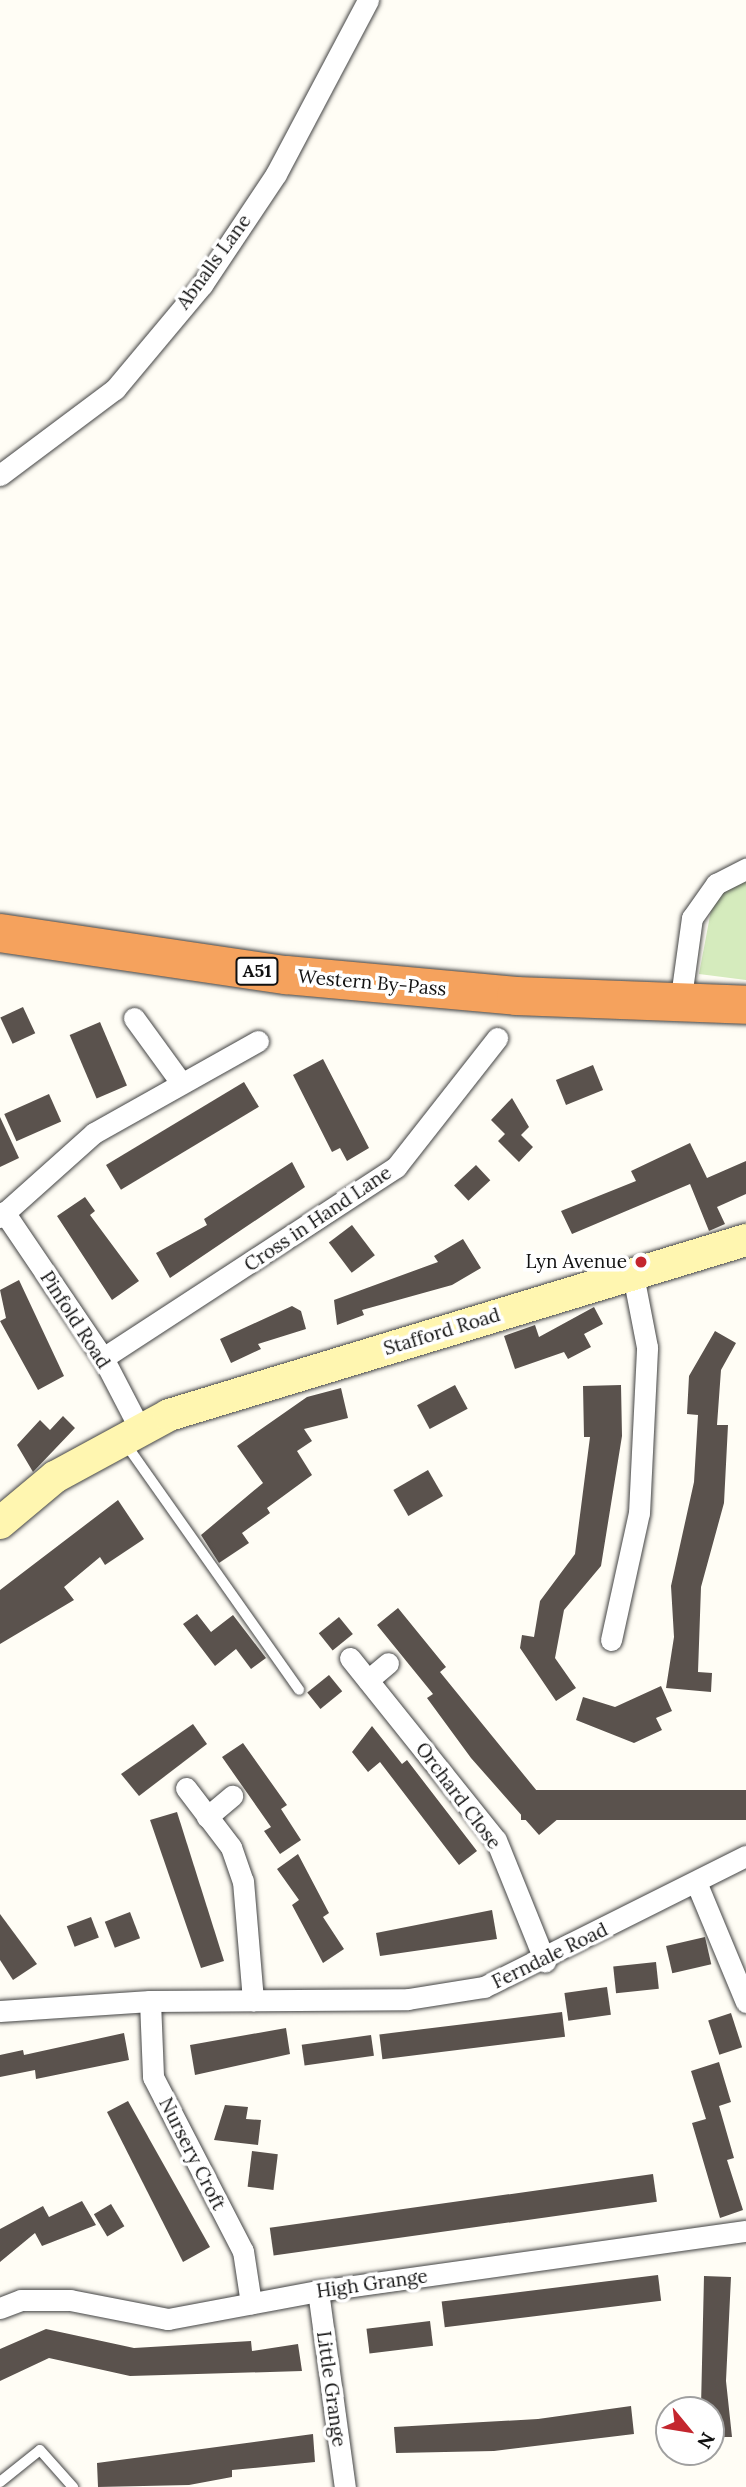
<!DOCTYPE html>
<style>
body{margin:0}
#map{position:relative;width:746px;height:2487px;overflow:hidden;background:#fffdf5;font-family:Lora,serif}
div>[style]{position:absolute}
.green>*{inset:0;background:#d5ebbd}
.building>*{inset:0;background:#5a524d;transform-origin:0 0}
.roads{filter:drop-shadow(0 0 2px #444) drop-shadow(0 0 2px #444)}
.lane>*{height:10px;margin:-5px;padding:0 5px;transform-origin:5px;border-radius:5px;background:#fff}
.street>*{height:21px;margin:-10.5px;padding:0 10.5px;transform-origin:10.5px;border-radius:10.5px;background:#fff}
.secondary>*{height:32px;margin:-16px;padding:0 16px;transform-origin:16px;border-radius:16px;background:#fff6b0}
.highway>*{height:38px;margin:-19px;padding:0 19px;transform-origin:19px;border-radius:19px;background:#f5a25d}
.dots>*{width:19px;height:19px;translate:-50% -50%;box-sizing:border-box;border:4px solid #fff;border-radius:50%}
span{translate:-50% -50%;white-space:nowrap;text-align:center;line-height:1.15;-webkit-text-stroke:7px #fff;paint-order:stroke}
.shield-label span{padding:2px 5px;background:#fff;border:2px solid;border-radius:5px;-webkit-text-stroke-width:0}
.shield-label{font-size:18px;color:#111;font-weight:700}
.street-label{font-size:19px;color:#111}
.poi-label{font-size:19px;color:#111}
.right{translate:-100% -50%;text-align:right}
.north{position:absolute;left:655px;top:2396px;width:70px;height:70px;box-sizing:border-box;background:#fff;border:2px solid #a0a0a0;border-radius:50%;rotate:120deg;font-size:19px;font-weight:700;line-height:28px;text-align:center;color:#111}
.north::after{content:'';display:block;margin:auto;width:24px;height:32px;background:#c4262e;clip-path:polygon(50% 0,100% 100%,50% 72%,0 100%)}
</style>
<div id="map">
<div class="green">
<i style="clip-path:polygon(746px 867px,746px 980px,699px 974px,716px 884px)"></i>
</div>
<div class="building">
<i style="left:23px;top:1007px;width:29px;height:25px;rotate:65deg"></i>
<i style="left:100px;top:1022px;width:69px;height:33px;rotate:67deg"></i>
<i style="clip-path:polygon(323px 1059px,369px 1148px,347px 1161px,340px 1148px,332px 1152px,293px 1075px)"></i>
<i style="left:593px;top:1065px;width:27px;height:40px;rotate:68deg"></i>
<i style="left:244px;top:1082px;width:29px;height:161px;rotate:59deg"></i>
<i style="left:49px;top:1094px;width:30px;height:49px;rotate:66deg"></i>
<i style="clip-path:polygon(512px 1098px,529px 1127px,521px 1135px,533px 1147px,519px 1162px,498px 1141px,505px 1134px,491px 1120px)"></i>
<i style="clip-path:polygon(0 1117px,19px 1158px,0 1167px)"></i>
<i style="clip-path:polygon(690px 1143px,707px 1178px,746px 1161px,746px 1194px,717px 1207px,725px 1224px,709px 1231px,690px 1184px,572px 1234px,561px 1211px,636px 1181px,631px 1171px)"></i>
<i style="clip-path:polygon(292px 1162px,305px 1187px,170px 1278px,156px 1253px,207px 1225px,204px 1219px)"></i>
<i style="left:476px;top:1165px;width:21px;height:30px;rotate:47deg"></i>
<i style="clip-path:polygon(85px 1197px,95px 1211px,90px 1215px,139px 1281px,112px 1300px,57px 1216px)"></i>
<i style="left:352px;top:1225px;width:38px;height:29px;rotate:53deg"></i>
<i style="clip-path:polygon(463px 1239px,481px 1268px,452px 1285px,362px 1310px,364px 1315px,337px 1325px,334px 1300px,438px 1262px,434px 1256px)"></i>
<i style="clip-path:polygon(19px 1280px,64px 1376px,38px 1390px,0 1321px,6px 1318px,0 1290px)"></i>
<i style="clip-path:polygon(292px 1306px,301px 1311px,306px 1329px,258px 1344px,261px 1349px,231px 1363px,220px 1339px)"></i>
<i style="clip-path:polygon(594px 1307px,603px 1324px,584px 1334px,591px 1347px,568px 1359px,564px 1352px,515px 1369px,504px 1336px,535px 1325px,539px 1337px)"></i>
<i style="clip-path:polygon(715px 1331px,736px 1343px,721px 1370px,717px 1425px,728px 1425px,724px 1503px,701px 1587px,698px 1672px,712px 1673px,711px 1692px,666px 1688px,674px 1637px,671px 1586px,694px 1482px,698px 1415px,687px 1414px,689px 1376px)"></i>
<i style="left:455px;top:1385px;width:27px;height:43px;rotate:62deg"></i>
<i style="clip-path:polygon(621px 1385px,622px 1436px,601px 1566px,564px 1610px,555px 1658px,576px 1688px,556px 1701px,520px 1648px,522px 1635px,534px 1637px,540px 1601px,575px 1554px,590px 1437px,584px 1437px,583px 1386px)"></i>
<i style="clip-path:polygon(341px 1388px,348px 1418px,304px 1429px,312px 1441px,297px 1451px,312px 1475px,267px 1508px,270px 1513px,242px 1533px,249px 1543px,219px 1563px,201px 1535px,263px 1483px,237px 1446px,307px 1397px)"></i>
<i style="clip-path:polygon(63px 1416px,75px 1428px,33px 1472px,17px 1445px,40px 1420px,50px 1430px)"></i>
<i style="left:428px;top:1470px;width:30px;height:40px;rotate:60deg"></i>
<i style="clip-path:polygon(118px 1500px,144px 1539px,105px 1565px,100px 1557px,64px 1587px,74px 1600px,0 1644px,0 1590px)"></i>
<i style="clip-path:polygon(398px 1608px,446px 1667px,440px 1672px,559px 1818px,539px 1835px,471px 1758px,427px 1698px,433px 1694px,377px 1625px)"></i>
<i style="clip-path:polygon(197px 1614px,211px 1632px,233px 1615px,266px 1658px,251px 1669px,236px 1649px,215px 1666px,183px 1624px)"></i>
<i style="left:339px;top:1617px;width:22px;height:26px;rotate:51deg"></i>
<i style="left:329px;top:1675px;width:21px;height:28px;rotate:51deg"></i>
<i style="clip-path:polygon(661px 1686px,672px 1711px,656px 1718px,662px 1730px,634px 1743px,576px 1720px,583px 1697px,615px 1707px)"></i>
<i style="clip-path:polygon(193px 1724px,207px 1744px,139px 1796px,121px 1774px)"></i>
<i style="clip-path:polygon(372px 1726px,402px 1764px,407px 1760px,477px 1851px,459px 1865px,380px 1762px,368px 1772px,352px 1752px)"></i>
<i style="clip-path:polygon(243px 1743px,287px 1805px,281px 1809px,301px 1840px,280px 1854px,264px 1831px,271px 1827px,222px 1757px)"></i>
<i style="left:746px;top:1790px;width:30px;height:225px;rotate:90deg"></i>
<i style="clip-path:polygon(177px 1812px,224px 1961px,201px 1968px,150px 1820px)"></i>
<i style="clip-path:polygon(298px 1854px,329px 1913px,323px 1917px,344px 1949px,323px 1963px,292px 1905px,299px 1900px,277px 1869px)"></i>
<i style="clip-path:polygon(492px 1910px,497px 1939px,380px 1956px,376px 1933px)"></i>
<i style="left:130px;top:1912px;width:28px;height:27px;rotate:69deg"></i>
<i style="clip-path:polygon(0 1914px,37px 1964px,13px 1980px,0 1960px)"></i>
<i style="left:91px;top:1917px;width:22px;height:26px;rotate:69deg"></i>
<i style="left:705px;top:1937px;width:28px;height:40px;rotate:77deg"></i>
<i style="left:656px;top:1962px;width:27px;height:43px;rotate:84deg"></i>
<i style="left:607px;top:1987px;width:28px;height:43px;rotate:82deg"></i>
<i style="left:562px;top:2012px;width:25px;height:184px;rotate:83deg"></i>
<i style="left:731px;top:2013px;width:36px;height:24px;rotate:72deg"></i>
<i style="clip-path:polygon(286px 2028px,290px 2054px,195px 2075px,190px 2045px)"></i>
<i style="clip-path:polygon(124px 2033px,129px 2060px,36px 2079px,35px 2070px,0 2077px,0 2055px,23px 2050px,24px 2055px)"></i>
<i style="left:371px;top:2035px;width:21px;height:70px;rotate:82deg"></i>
<i style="clip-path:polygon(719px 2062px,731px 2102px,719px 2106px,734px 2158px,727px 2160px,743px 2210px,720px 2218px,692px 2123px,706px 2119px,691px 2071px)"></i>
<i style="clip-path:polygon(128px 2101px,210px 2247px,183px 2262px,107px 2112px)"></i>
<i style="clip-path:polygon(225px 2105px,248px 2107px,246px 2119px,261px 2120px,258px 2145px,214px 2140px)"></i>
<i style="left:252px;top:2151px;width:26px;height:36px;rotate:7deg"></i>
<i style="left:653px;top:2174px;width:28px;height:387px;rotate:82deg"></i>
<i style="clip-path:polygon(82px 2201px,96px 2225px,42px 2246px,35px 2233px,0 2262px,0 2229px,43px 2206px,49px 2217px)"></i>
<i style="left:111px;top:2204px;width:26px;height:20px;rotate:59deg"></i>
<i style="left:658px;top:2275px;width:26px;height:218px;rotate:83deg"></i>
<i style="clip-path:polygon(704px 2276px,731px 2277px,726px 2381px,732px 2437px,713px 2437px,713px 2407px,701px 2407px)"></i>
<i style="left:430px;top:2321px;width:25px;height:64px;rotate:83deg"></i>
<i style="clip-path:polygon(46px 2329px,134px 2348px,251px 2341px,252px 2351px,298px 2344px,302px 2371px,130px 2376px,49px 2358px,0 2381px,0 2349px)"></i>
<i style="clip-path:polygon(631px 2406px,634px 2434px,494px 2451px,396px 2453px,394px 2427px,538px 2419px)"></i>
<i style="clip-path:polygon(313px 2434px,315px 2462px,232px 2470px,232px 2477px,189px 2485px,98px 2487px,97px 2463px)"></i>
</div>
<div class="roads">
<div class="lane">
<i style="left:125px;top:1443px;width:302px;rotate:54.8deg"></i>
<i style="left:0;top:2482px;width:51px;rotate:-38.7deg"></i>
<i style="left:40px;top:2450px;width:50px;rotate:48.3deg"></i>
</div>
<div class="street">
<i style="left:0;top:475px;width:144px;rotate:-36.8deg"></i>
<i style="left:115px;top:389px;width:136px;rotate:-50.1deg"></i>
<i style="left:202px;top:285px;width:133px;rotate:-56.3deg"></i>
<i style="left:276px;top:174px;width:197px;rotate:-62.1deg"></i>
<i style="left:680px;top:1004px;width:87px;rotate:-82.1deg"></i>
<i style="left:692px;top:918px;width:42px;rotate:-54.8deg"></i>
<i style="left:716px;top:884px;width:34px;rotate:-27deg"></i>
<i style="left:134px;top:1018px;width:77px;rotate:54deg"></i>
<i style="left:4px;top:1212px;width:176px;rotate:55.9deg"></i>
<i style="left:103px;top:1358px;width:82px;rotate:62.5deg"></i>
<i style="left:0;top:1217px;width:126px;rotate:-41.8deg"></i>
<i style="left:94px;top:1133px;width:188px;rotate:-29.3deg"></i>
<i style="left:103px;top:1358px;width:350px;rotate:-33.1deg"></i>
<i style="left:396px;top:1167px;width:164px;rotate:-51.9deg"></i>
<i style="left:611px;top:1640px;width:130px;rotate:-77.6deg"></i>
<i style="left:639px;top:1513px;width:166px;rotate:-87.2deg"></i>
<i style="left:647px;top:1347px;width:73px;rotate:-101deg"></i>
<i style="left:350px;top:1658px;width:233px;rotate:51.3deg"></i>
<i style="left:496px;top:1840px;width:131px;rotate:68deg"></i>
<i style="left:368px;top:1680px;width:26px;rotate:-40deg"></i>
<i style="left:186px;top:1788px;width:74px;rotate:52.7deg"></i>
<i style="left:231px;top:1847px;width:36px;rotate:71deg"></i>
<i style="left:243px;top:1881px;width:120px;rotate:85.2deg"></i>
<i style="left:207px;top:1817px;width:33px;rotate:-40deg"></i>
<i style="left:696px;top:1882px;width:130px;rotate:67.4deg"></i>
<i style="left:150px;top:2001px;width:76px;rotate:87.7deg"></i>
<i style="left:153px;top:2077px;width:196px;rotate:62.7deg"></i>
<i style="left:243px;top:2251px;width:53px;rotate:81.3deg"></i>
<i style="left:0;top:2011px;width:150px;rotate:-3.8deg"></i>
<i style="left:150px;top:2001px;width:258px;rotate:-0.4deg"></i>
<i style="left:408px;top:1999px;width:77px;rotate:-9deg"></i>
<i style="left:484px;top:1987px;width:293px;rotate:-26.6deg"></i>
<i style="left:318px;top:2291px;width:198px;rotate:82.2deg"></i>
<i style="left:0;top:2308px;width:22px;rotate:-21deg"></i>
<i style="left:21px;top:2300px;width:49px"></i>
<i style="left:70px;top:2300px;width:100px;rotate:11deg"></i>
<i style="left:168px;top:2319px;width:153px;rotate:-10.6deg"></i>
<i style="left:318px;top:2291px;width:432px;rotate:-8deg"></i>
</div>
<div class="secondary">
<i style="left:0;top:1523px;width:72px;rotate:-39.9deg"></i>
<i style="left:55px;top:1477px;width:130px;rotate:-28.5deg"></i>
<i style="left:169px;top:1415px;width:603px;rotate:-16.87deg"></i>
</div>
<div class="highway">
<i style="left:0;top:933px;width:289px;rotate:8.4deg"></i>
<i style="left:286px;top:975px;width:231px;rotate:5.2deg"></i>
<i style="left:516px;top:996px;width:230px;rotate:2.2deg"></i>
</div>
</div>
<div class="dots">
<i style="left:641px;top:1262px;background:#c4262e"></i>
</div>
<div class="shield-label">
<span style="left:257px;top:971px">A51</span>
</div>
<div class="street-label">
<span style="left:214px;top:262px;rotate:-54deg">Abnalls Lane</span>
<span style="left:372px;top:983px;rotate:5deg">Western By-Pass</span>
<span style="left:318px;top:1219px;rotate:-34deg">Cross in Hand Lane</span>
<span style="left:75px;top:1320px;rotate:57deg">Pinfold Road</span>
<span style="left:442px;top:1332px;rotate:-17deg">Stafford Road</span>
<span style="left:458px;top:1796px;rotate:53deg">Orchard Close</span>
<span style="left:550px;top:1956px;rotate:-26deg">Ferndale Road</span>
<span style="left:192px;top:2154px;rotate:63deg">Nursery Croft</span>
<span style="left:372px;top:2284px;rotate:-8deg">High Grange</span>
<span style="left:331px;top:2389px;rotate:82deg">Little Grange</span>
</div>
<div class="poi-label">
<span class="right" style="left:627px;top:1262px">Lyn Avenue</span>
</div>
<div class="north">N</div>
</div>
